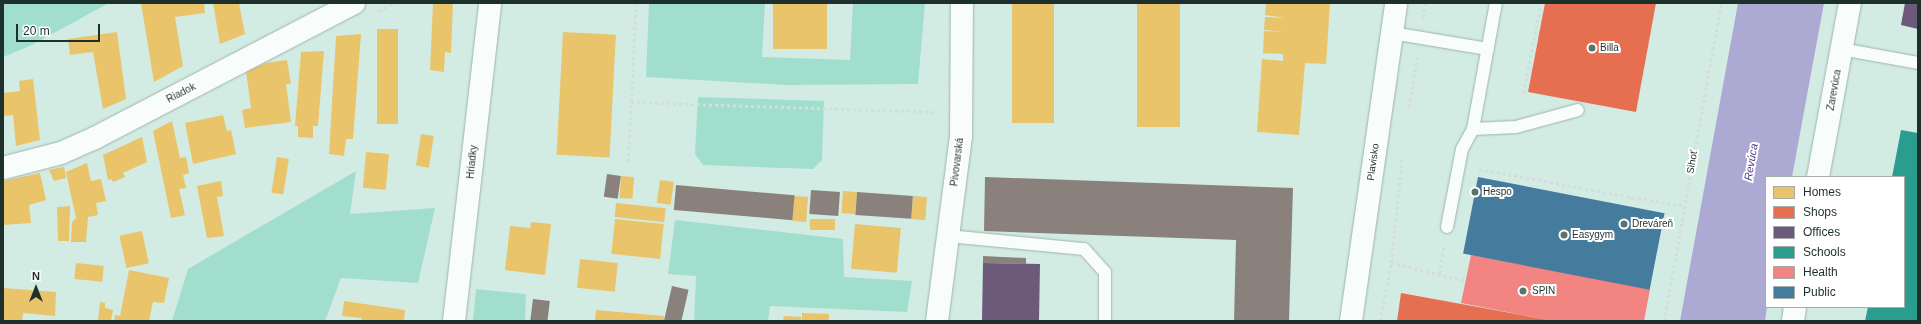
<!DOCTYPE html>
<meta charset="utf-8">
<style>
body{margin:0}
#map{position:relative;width:1921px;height:324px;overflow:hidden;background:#d2ece4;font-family:Arial,sans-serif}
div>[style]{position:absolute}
.green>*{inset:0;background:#a2dece}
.water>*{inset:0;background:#acaad3}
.homes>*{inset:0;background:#e9c46a;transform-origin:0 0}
.shops>*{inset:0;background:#e76f51}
.offices>*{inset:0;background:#6d597a;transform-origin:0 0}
.schools>*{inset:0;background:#2a9d8f}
.health>*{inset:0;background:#f28482}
.public>*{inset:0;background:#457b9d;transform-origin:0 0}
.industry>*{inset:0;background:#8a817c;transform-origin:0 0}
.path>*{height:2.5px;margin-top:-1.25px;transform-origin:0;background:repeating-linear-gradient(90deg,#d5dddb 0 3px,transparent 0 6px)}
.roads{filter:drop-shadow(0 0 1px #9fb3ad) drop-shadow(0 0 1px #9fb3ad)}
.lane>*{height:12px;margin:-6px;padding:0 6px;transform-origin:6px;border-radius:6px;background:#f8fcfb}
.street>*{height:22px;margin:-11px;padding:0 11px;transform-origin:11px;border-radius:11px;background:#f8fcfb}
.dots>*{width:11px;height:11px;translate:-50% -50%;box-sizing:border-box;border:2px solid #fff;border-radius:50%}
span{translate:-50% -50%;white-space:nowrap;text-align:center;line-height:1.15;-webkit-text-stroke:4px #fff;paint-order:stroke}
.poi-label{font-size:10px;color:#1e302b}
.left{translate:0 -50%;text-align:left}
.street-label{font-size:10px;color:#1e302b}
.water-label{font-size:11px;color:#563f8c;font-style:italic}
.frame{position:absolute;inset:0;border:4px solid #1e302b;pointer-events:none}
.legend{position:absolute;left:1765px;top:176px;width:140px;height:132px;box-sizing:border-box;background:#fff;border:1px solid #a5acaa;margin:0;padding:5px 7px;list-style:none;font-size:12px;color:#1e302b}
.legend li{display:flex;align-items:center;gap:8px;height:20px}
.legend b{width:20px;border:1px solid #a5acaa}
.north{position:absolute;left:16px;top:268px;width:40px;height:40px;-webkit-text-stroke:3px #fff;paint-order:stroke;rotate:0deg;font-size:11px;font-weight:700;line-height:16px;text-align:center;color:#1e302b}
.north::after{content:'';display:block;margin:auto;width:14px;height:18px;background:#1e302b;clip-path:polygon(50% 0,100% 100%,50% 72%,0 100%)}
.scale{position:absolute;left:16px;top:24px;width:84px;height:18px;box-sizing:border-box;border:2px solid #1e302b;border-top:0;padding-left:5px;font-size:12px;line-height:14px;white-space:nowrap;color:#1e302b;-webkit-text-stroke:3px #fff;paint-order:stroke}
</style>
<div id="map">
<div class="green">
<i style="clip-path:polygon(3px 3px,109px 3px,32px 45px,3px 57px)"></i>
<i style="clip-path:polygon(649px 3px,765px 3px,762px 57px,850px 60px,853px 3px,925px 3px,918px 84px,787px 85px,646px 77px)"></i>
<i style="clip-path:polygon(698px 97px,824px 101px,822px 160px,813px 169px,703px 165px,695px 154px)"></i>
<i style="clip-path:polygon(356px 171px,350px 214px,435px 208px,418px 283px,341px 278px,325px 321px,172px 321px,188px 269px)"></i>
<i style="clip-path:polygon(675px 220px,843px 239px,844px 277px,912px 281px,907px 312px,770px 306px,768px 321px,694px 321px,696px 276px,668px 274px)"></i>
<i style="clip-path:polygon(476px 289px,526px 294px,525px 321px,473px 321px)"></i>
</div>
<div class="water">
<i style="clip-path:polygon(1738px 3px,1824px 3px,1792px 177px,1766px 177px,1767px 307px,1765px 321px,1680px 321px)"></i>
</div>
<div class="homes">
<i style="clip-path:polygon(141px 3px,204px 3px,205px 13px,175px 17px,183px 66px,154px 82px)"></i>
<i style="clip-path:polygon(213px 3px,239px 3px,245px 34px,220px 44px)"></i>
<i style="clip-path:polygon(433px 3px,453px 3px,451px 53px,445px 52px,444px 72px,430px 70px)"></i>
<i style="left:773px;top:3px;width:54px;height:46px"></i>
<i style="left:1012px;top:3px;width:42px;height:120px"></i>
<i style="left:1137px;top:3px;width:43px;height:124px"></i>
<i style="clip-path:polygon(1266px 3px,1330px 3px,1326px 64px,1305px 63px,1299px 135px,1257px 132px,1262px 59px,1283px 61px,1283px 54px,1263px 53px,1264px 31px,1285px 32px,1264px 30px,1265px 17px,1286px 18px,1265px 15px)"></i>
<i style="left:377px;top:29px;width:21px;height:95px"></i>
<i style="clip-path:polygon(117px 32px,126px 99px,103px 109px,93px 52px,70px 55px,68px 39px)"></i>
<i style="left:563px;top:32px;width:53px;height:123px;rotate:3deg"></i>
<i style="clip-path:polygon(361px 34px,353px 139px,346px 139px,344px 156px,329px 154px,336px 36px)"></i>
<i style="clip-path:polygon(324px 51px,318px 126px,313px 126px,313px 138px,298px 137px,298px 126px,295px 126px,301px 52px)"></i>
<i style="clip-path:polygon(287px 60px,291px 84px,286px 84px,291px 122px,245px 128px,242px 110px,251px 108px,246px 71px,266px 63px)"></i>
<i style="clip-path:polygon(33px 79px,40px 140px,16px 146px,13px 115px,3px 116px,3px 93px,20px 91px,19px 81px)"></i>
<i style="clip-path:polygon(223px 115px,227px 131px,231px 130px,236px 154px,193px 164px,185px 123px)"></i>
<i style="clip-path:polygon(172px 121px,180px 158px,186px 157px,189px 173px,183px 175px,186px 188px,179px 189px,185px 215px,171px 218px,153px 131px)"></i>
<i style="left:421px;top:134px;width:13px;height:32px;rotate:9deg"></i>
<i style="clip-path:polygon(142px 137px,147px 162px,123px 173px,125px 177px,113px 182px,111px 179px,108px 180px,103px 155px)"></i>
<i style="left:366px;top:152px;width:23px;height:36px;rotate:5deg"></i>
<i style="left:277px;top:157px;width:12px;height:36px;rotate:9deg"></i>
<i style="clip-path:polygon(87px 163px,91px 181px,101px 179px,106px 201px,96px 203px,98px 215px,88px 217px,86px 242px,71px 242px,72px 222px,76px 218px,66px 172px)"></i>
<i style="clip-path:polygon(64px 167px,66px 178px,54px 181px,49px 170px)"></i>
<i style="clip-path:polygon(40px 173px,46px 200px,29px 205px,31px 223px,3px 225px,3px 181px)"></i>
<i style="left:621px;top:176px;width:13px;height:22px;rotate:4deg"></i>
<i style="left:660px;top:180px;width:14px;height:23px;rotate:8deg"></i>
<i style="clip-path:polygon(221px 181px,223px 196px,217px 197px,224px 236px,207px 238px,197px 186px)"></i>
<i style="left:843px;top:191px;width:14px;height:22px;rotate:4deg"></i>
<i style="left:794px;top:196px;width:14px;height:25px;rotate:4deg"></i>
<i style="left:913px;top:196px;width:14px;height:23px;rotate:4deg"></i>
<i style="left:616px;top:203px;width:50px;height:14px;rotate:6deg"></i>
<i style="clip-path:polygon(70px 206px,69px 241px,58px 241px,57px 207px)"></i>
<i style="left:615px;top:219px;width:49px;height:35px;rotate:6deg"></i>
<i style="left:810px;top:219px;width:25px;height:11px"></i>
<i style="clip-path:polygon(531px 222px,551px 224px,545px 275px,505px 270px,510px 226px,530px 228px)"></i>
<i style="left:855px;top:224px;width:46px;height:45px;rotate:5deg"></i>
<i style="left:142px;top:231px;width:33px;height:23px;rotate:78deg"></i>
<i style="left:580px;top:259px;width:38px;height:29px;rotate:6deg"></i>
<i style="left:76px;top:263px;width:28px;height:16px;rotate:6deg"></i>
<i style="clip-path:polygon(129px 270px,169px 278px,164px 303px,153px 302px,149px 321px,114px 321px,115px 315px,120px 316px)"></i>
<i style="clip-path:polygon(3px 288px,56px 292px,55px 316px,23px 313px,22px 321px,3px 321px)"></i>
<i style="clip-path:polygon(344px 301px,405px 310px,404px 321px,361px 321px,362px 318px,342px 316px)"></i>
<i style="clip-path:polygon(100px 302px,105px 303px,105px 308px,113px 310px,111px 321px,98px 320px)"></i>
<i style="clip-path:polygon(596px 310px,664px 316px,664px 321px,595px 321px)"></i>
<i style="left:802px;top:313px;width:27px;height:8px;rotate:2deg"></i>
<i style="clip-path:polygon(784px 316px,801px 317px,801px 321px,783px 321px)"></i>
</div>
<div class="shops">
<i style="clip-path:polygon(1545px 3px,1656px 3px,1636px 112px,1528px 92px)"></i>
<i style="clip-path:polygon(1401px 293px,1549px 320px,1549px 321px,1397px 321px)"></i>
</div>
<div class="offices">
<i style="clip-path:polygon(1905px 3px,1918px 3px,1918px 29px,1901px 25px)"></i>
<i style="left:983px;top:263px;width:57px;height:58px;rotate:1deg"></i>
</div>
<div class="schools">
<i style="clip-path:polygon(1901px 130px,1918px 133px,1918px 321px,1865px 321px,1868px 307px,1904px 307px,1904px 177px,1892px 177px)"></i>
</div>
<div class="health">
<i style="clip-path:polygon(1471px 255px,1650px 289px,1644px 321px,1553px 321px,1461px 303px)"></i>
</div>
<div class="public">
<i style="left:1478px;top:177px;width:190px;height:78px;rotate:11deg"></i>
</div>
<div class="industry">
<i style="left:607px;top:174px;width:14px;height:23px;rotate:8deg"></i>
<i style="clip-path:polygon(985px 177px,1293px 188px,1289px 321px,1234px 321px,1236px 240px,984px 231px)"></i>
<i style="left:676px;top:185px;width:119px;height:25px;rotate:5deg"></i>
<i style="left:811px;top:190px;width:29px;height:24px;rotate:4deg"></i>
<i style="left:857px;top:192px;width:56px;height:23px;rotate:4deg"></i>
<i style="clip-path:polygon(983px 256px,1026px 258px,1026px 264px,983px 263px)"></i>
<i style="left:672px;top:286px;width:17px;height:35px;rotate:13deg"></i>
<i style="left:533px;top:299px;width:17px;height:22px;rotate:7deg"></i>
</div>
<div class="path">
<i style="left:379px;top:11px;width:17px;rotate:-28deg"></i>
<i style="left:1423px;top:18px;width:15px;rotate:-82deg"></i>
<i style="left:1523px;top:93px;width:92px;rotate:-78.7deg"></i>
<i style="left:631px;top:102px;width:305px;rotate:1.9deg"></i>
<i style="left:1409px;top:107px;width:51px;rotate:-80.9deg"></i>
<i style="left:628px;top:162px;width:159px;rotate:-87.1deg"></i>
<i style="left:1479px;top:169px;width:156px;rotate:10.4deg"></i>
<i style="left:1632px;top:197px;width:6px;rotate:108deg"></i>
<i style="left:1632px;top:197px;width:53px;rotate:9.8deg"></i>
<i style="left:1391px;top:263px;width:75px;rotate:13.1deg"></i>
<i style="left:1439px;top:274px;width:27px;rotate:-80deg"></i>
<i style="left:1380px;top:321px;width:59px;rotate:-79.3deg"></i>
<i style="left:1391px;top:263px;width:106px;rotate:-84deg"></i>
<i style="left:1664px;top:321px;width:323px;rotate:-79.8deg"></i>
</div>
<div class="roads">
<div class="lane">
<i style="left:1392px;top:33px;width:97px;rotate:9.5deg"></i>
<i style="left:1841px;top:49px;width:78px;rotate:10.3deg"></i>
<i style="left:1473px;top:129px;width:43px;rotate:-2.7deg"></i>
<i style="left:1516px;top:127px;width:64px;rotate:-15.3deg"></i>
<i style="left:1447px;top:227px;width:79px;rotate:-79.1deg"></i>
<i style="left:1462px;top:149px;width:23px;rotate:-61deg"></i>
<i style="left:1473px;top:129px;width:128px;rotate:-79.7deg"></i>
<i style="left:948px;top:236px;width:137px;rotate:5.5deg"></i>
<i style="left:1084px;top:249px;width:31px;rotate:48deg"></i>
<i style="left:1105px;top:272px;width:49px;rotate:90deg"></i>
</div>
<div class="street">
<i style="left:3px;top:168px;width:60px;rotate:-14.5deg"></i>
<i style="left:61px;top:153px;width:37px;rotate:-24deg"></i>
<i style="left:95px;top:138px;width:292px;rotate:-27.5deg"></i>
<i style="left:1818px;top:177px;width:177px;rotate:-79.6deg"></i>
<i style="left:454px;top:321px;width:320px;rotate:-83.5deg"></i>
<i style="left:937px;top:321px;width:186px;rotate:-82.6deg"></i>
<i style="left:961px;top:137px;width:134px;rotate:-89.6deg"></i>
<i style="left:1351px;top:321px;width:321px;rotate:-81.9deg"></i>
<i style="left:1793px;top:321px;width:14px;rotate:-82deg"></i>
</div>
</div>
<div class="dots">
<i style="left:1592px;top:48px;background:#5d726c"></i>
<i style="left:1475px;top:192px;background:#5d726c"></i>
<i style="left:1624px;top:224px;background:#5d726c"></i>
<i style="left:1564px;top:235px;background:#5d726c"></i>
<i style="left:1523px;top:291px;background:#5d726c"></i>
</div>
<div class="poi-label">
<span class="left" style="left:1600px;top:48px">Billa</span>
<span class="left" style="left:1483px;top:192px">Hespo</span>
<span class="left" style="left:1632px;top:224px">Dreváreň</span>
<span class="left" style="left:1572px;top:235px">Easygym</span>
<span class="left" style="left:1532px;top:291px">SPIN</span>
</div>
<div class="street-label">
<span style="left:1834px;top:90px;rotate:-80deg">Zarevúca</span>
<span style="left:181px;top:93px;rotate:-27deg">Riadok</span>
<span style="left:472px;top:162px;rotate:-84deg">Hriadky</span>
<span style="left:957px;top:162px;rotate:-83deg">Pivovarská</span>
<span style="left:1373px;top:162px;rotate:-82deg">Plavisko</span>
<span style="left:1692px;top:162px;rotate:-80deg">Sihoť</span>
</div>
<div class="water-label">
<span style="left:1751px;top:162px;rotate:-80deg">Revúca</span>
</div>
<div class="frame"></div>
<ul class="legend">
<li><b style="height:11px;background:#e9c46a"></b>Homes</li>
<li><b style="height:11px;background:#e76f51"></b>Shops</li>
<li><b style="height:11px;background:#6d597a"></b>Offices</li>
<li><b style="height:11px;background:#2a9d8f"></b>Schools</li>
<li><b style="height:11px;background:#f28482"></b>Health</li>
<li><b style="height:11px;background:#457b9d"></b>Public</li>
</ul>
<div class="north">N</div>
<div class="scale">20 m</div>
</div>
